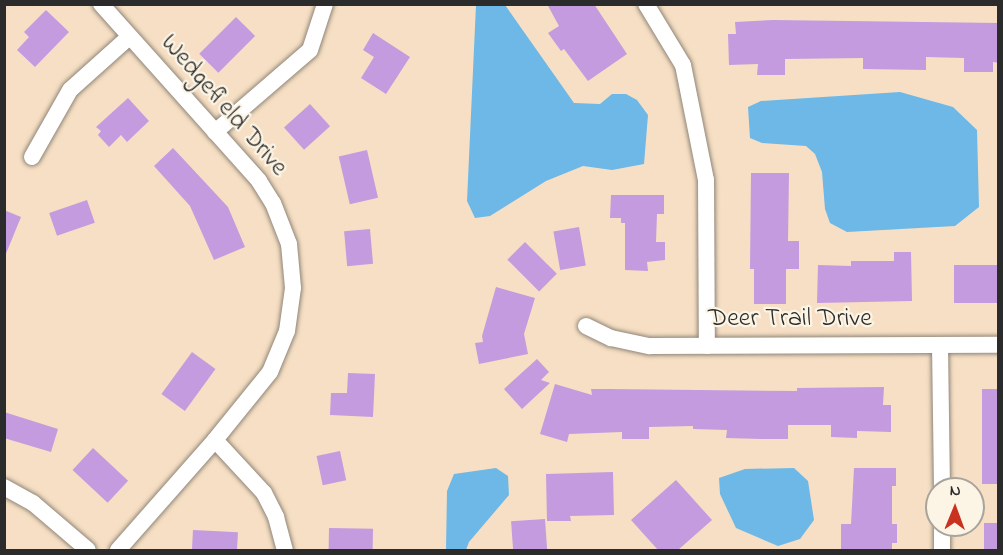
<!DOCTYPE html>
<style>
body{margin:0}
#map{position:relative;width:1003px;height:555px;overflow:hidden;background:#f6dfc4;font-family:"Indie Flower",sans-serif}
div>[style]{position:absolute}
.water>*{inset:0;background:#6db8e6}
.building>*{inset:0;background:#c49bde;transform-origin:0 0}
.roads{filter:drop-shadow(0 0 2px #908578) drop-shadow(0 0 2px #908578)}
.street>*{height:16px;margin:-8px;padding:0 8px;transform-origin:8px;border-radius:8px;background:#fff}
span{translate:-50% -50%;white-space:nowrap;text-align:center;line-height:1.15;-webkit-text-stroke:4.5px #fcf5e5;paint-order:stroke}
.street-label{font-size:26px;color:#2b2b2b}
.frame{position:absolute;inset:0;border:6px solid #2b2b2b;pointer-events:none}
.north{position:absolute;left:925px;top:477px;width:60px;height:60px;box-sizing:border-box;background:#fcf5e5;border:2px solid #a8a49b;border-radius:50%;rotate:1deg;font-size:16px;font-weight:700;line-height:24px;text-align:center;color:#2b2b2b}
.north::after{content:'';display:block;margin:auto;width:21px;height:27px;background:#c8321e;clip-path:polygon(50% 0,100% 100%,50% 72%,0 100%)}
</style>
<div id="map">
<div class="water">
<i style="clip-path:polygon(476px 5px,505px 5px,574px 103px,600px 104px,612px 94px,626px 94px,637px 100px,648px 115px,644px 164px,612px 170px,583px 166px,546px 181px,490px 216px,475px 218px,467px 201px)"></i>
<i style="clip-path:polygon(900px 92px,953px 107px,977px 130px,979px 207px,955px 226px,847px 232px,830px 223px,825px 209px,822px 172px,815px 154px,806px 146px,762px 143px,750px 138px,748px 107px,761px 101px)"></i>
<i style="clip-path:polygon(496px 468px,508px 476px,509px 495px,469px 542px,466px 550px,446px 550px,447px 491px,454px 474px)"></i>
<i style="clip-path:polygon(794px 468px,808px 481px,814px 520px,800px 539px,778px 546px,736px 528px,720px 494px,719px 478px,745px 469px)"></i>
</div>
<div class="building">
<i style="clip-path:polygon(547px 4px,594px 4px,627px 54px,588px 81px,564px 49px,561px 51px,548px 33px,559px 26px)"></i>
<i style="clip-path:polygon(46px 10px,69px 32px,35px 67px,17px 50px,29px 37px,24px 32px)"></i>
<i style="left:236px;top:17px;width:27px;height:52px;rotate:45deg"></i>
<i style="clip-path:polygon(773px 20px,999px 23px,999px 63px,993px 62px,993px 72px,964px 72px,964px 58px,926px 57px,926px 70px,863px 69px,863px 58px,785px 59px,785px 75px,757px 75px,758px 64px,729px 65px,728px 34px,736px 34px,735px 22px)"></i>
<i style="clip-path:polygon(373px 33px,410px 57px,386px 94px,361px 78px,374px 57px,363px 50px)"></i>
<i style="clip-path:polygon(128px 98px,149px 121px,127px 142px,121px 135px,109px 147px,98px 135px,101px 131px,96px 127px)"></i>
<i style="left:310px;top:104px;width:30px;height:35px;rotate:48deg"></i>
<i style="clip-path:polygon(173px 148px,228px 207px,245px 247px,214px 260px,190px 206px,154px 166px)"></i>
<i style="left:367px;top:150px;width:49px;height:29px;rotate:77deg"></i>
<i style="clip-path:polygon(751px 173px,789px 173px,788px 241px,799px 241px,799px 269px,786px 269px,786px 304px,754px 304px,754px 269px,750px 269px)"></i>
<i style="clip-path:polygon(611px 195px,664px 195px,664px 214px,657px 214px,656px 242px,665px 242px,665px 260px,647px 262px,648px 271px,625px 270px,625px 223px,621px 223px,621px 218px,610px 218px)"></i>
<i style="left:87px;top:200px;width:24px;height:40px;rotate:71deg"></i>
<i style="clip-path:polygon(4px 210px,21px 217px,5px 256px,4px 256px)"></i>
<i style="left:579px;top:227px;width:39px;height:26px;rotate:80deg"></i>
<i style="left:370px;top:229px;width:35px;height:26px;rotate:85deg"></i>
<i style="left:525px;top:242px;width:45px;height:25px;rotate:45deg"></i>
<i style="clip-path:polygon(894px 252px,911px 252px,912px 301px,817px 303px,818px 265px,851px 266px,851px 261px,894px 261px)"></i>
<i style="left:954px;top:265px;width:45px;height:38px"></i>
<i style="clip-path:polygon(496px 287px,535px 298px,524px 334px,528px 354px,479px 364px,475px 343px,483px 342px,482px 336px)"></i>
<i style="left:192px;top:352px;width:29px;height:52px;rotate:36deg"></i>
<i style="clip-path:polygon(537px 359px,549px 372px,541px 380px,550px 383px,522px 409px,504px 389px)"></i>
<i style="clip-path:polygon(348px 373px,375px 374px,373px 417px,330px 415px,331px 393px,347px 393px)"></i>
<i style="clip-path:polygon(555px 384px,592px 395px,591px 389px,608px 389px,797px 391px,797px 388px,884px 387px,883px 405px,891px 405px,891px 432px,857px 431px,857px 438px,831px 437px,831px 425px,788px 425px,788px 439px,761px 439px,726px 438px,727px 430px,693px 429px,693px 426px,649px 427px,649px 439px,622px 439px,622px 432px,569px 434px,567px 442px,540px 434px)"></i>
<i style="left:982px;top:389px;width:17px;height:95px"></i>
<i style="clip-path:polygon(4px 412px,58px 429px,51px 452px,4px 438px)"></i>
<i style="left:93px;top:448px;width:48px;height:30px;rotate:43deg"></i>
<i style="left:340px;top:451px;width:30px;height:24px;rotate:78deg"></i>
<i style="clip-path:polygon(854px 468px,896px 468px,896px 486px,892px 486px,892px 524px,897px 524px,897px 543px,892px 543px,892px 550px,841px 550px,841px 524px,851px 524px)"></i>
<i style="clip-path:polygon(613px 472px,614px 515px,570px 516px,571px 521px,547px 521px,546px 474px)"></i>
<i style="clip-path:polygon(676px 480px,712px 520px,678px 550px,658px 550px,631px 520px)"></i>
<i style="left:545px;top:519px;width:31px;height:34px;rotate:86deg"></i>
<i style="left:984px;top:523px;width:15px;height:27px"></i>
<i style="left:329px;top:528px;width:44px;height:21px;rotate:1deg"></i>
<i style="left:193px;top:530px;width:45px;height:20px;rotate:3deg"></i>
</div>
<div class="roads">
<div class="street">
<i style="left:101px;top:4px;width:237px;rotate:48.2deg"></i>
<i style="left:259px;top:181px;width:26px;rotate:58deg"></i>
<i style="left:273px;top:203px;width:44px;rotate:68.7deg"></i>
<i style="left:289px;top:244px;width:44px;rotate:84.8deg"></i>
<i style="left:293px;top:288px;width:43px;rotate:97.9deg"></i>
<i style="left:287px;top:331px;width:44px;rotate:112.5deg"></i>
<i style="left:270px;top:372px;width:87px;rotate:129deg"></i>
<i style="left:215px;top:440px;width:147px;rotate:131.4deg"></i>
<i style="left:646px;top:4px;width:71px;rotate:58.8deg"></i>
<i style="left:683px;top:65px;width:117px;rotate:78.7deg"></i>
<i style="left:706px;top:180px;width:166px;rotate:89.7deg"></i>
<i style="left:215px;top:132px;width:125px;rotate:-40.8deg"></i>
<i style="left:310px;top:50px;width:48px;rotate:-71.9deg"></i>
<i style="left:32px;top:157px;width:77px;rotate:-60.4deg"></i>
<i style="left:70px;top:90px;width:79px;rotate:-41.9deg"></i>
<i style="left:586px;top:326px;width:28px;rotate:26deg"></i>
<i style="left:611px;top:338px;width:40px;rotate:12deg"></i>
<i style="left:650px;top:346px;width:348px;rotate:-0.2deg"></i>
<i style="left:940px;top:345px;width:144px;rotate:89.2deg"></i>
<i style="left:215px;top:440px;width:72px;rotate:47.2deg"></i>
<i style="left:264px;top:493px;width:27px;rotate:63deg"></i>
<i style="left:276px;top:517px;width:34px;rotate:75deg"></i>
<i style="left:4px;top:487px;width:33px;rotate:29deg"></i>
<i style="left:33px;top:503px;width:72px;rotate:40.5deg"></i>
<i style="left:942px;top:525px;width:25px;rotate:90deg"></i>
</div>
</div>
<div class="street-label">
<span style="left:223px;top:106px;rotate:49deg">Wedgefield Drive</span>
<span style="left:790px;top:320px">Deer Trail Drive</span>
</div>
<div class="frame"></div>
<div class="north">N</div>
</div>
